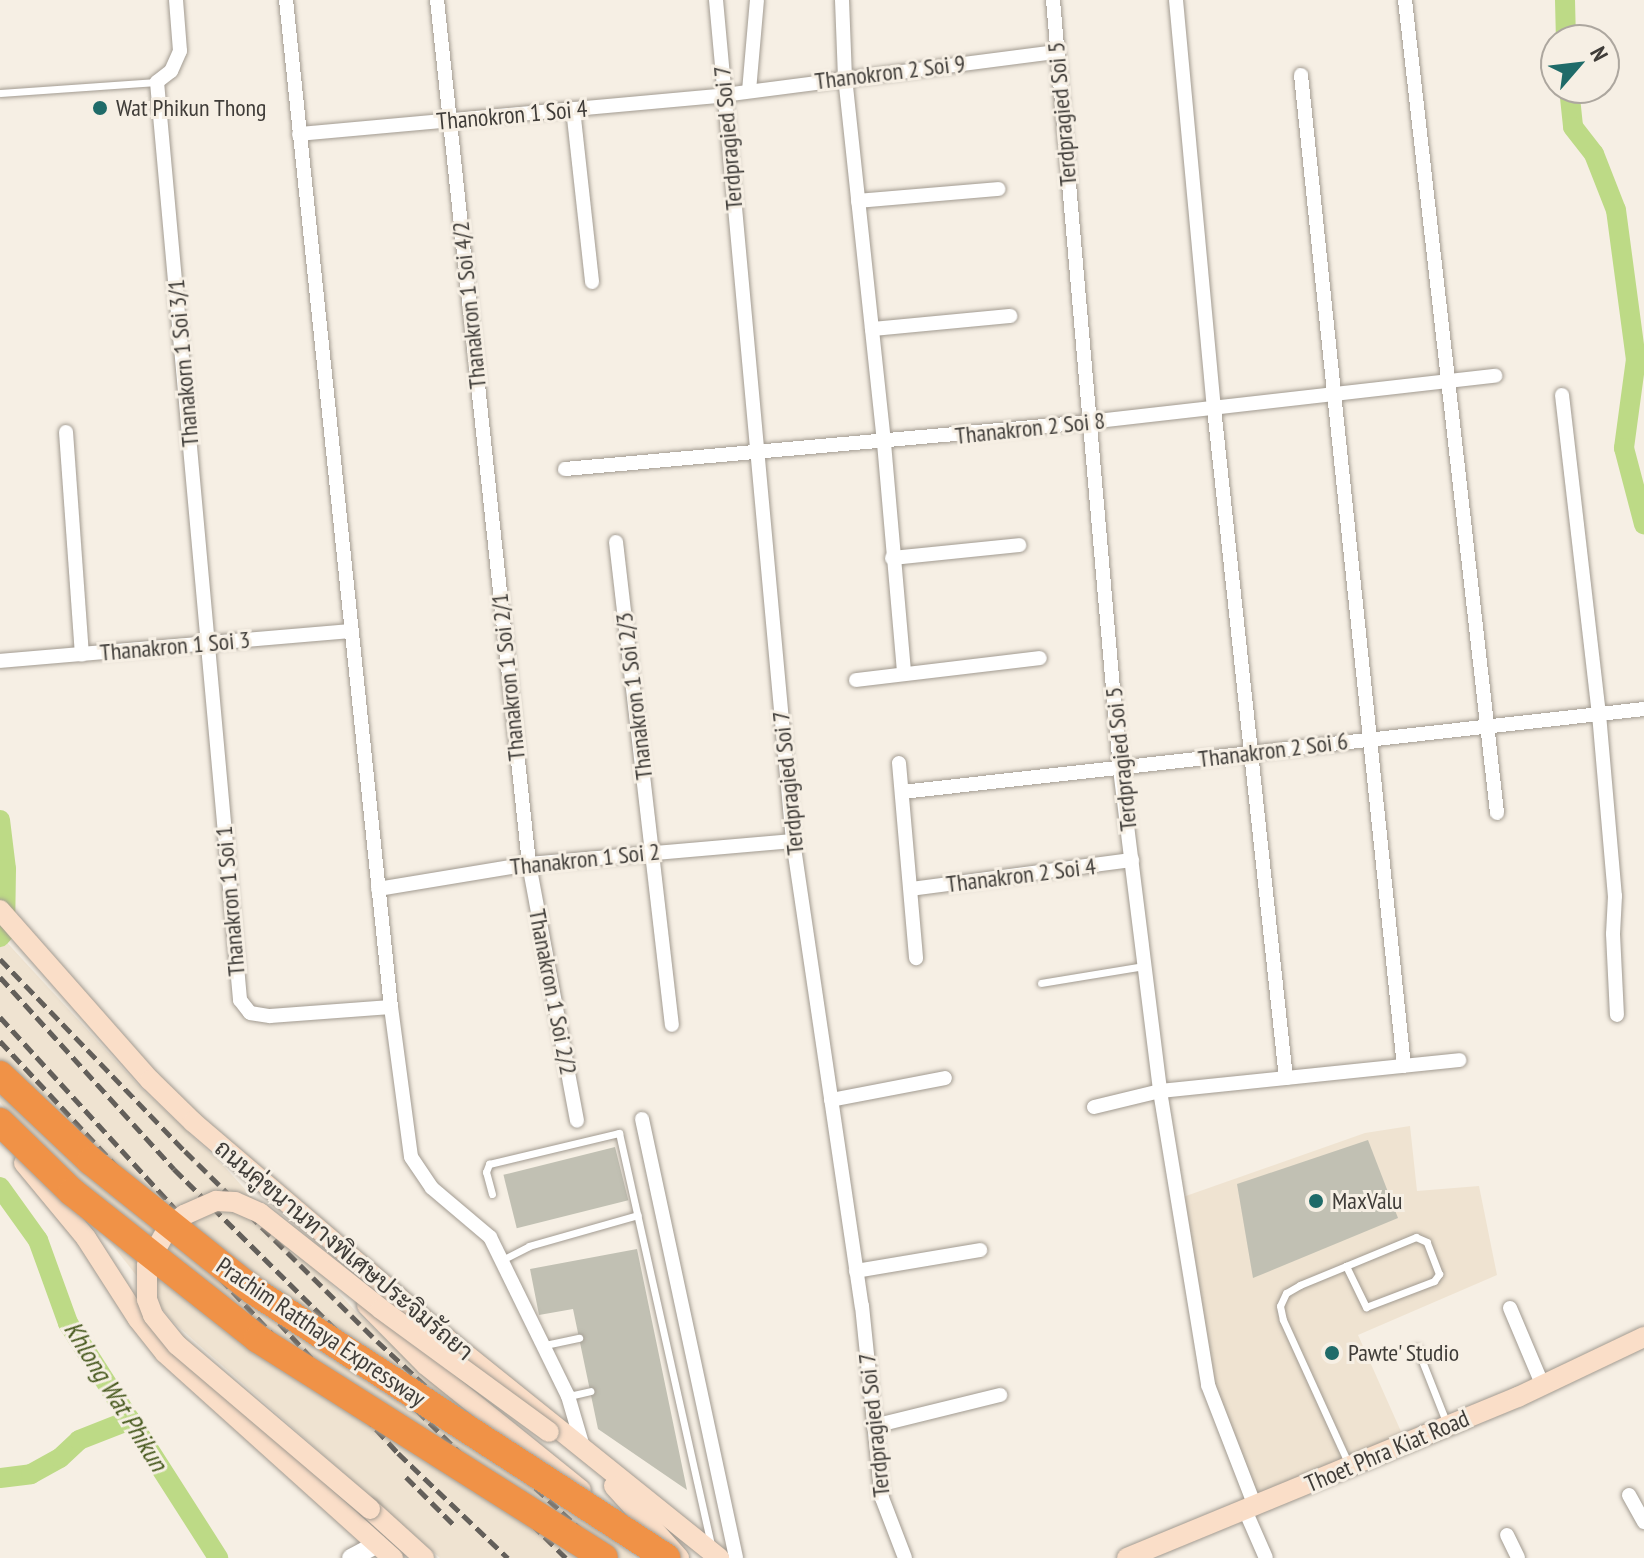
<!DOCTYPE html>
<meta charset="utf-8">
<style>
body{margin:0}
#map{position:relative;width:1644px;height:1558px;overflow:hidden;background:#f6efe4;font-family:"PT Sans Narrow",Sarabun,sans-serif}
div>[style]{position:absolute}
.built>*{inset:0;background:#efe3d1}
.canal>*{height:20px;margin:-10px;padding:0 10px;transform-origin:10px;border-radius:10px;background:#bdda86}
.building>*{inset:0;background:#c1c0b3;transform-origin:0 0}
.roads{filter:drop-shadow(0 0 2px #a29b91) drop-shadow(0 0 2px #a29b91)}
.service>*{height:7px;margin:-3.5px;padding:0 3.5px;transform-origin:3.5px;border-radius:3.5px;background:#fff}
.minor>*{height:14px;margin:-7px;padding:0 7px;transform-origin:7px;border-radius:7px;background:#fff}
.tertiary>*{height:18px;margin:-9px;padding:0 9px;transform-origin:9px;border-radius:9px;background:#fff}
.secondary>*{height:20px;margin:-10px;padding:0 10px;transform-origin:10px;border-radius:10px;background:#fadec8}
.rail>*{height:5px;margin-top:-2.5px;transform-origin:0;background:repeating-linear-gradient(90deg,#635f5a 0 12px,transparent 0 18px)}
.bridges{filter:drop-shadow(0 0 2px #a29b91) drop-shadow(0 0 2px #a29b91)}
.secondary-bridge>*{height:20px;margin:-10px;padding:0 10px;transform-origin:10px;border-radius:10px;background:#fadec8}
.motorway-bridge>*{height:28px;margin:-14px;padding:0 14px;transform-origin:14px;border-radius:14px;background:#f09247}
.dots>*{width:22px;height:22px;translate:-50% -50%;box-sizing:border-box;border:4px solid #f6efe4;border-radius:50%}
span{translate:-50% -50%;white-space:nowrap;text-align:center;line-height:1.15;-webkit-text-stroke:6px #f6efe4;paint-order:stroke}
.street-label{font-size:24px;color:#3f3c38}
.poi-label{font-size:24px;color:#3f3c38}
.left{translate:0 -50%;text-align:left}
.water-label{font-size:26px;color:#485a1f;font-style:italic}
.north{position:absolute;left:1540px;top:24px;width:80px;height:80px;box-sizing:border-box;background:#f6efe4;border:2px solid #ada79f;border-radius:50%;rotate:62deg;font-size:22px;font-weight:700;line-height:32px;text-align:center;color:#3f3c38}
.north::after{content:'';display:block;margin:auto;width:28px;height:36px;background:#1f6b69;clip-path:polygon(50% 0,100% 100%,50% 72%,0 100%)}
</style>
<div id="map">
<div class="built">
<i style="clip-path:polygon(0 935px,142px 1089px,223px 1165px,359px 1315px,635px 1558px,440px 1558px,173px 1322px,0 1102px)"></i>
<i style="clip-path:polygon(1410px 1126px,1417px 1191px,1479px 1186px,1497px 1275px,1358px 1335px,1403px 1436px,1257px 1496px,1211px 1384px,1183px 1197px,1365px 1133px)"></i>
</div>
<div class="canal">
<i style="left:1565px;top:0;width:40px;rotate:88.6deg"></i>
<i style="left:1569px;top:88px;width:39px;rotate:84deg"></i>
<i style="left:1573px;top:127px;width:34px;rotate:52deg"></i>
<i style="left:1594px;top:154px;width:60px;rotate:68.6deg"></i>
<i style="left:1616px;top:210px;width:150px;rotate:82.4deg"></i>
<i style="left:1636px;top:359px;width:90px;rotate:97.7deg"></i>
<i style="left:1624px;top:448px;width:79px;rotate:75.3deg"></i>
<i style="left:0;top:820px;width:49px;rotate:83deg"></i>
<i style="left:6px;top:869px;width:62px;rotate:90.9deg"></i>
<i style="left:5px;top:931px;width:8px;rotate:130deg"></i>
<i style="left:0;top:1187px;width:65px;rotate:54.4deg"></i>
<i style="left:38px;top:1240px;width:88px;rotate:70.1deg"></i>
<i style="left:68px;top:1323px;width:279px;rotate:57.4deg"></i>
<i style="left:0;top:1478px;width:31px;rotate:-7deg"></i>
<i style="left:31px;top:1474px;width:33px;rotate:-29deg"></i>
<i style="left:60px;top:1458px;width:26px;rotate:-43deg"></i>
<i style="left:79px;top:1440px;width:55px;rotate:-21.4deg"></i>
</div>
<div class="building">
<i style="clip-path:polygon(1368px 1140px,1398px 1218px,1253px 1278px,1237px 1184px)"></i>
<i style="left:615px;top:1147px;width:55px;height:115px;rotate:76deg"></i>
<i style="clip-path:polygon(637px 1249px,687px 1490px,598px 1429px,573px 1309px,539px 1315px,530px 1269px)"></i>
</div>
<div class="roads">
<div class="service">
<i style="left:0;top:93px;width:157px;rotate:-4deg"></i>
<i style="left:1041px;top:983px;width:104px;rotate:-9.4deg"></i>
<i style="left:492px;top:1194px;width:23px;rotate:-105deg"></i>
<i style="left:486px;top:1172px;width:9px;rotate:-69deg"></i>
<i style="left:489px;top:1164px;width:134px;rotate:-13.4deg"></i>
<i style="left:619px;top:1133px;width:423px;rotate:77.4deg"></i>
<i style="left:502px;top:1260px;width:30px;rotate:-27deg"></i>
<i style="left:529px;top:1246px;width:113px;rotate:-15.9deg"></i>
<i style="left:1346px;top:1266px;width:46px;rotate:64deg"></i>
<i style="left:1366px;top:1307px;width:73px;rotate:-20.9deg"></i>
<i style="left:1434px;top:1281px;width:9px;rotate:-54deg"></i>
<i style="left:1439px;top:1274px;width:34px;rotate:-111deg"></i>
<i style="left:1427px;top:1242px;width:12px;rotate:-156deg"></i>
<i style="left:1416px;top:1237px;width:76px;rotate:157.5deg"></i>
<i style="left:1346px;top:1266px;width:50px;rotate:157.6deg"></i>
<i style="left:1300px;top:1285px;width:16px;rotate:150deg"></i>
<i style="left:1286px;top:1293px;width:14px;rotate:115deg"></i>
<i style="left:1280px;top:1306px;width:14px;rotate:78deg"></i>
<i style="left:1283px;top:1320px;width:159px;rotate:65.5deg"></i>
<i style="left:545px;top:1345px;width:35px;rotate:-12deg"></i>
<i style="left:1417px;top:1348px;width:82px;rotate:68.5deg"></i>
<i style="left:569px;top:1396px;width:22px;rotate:-13deg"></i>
</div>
<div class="minor">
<i style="left:176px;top:0;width:51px;rotate:85.5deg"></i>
<i style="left:180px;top:51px;width:22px;rotate:114deg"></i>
<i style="left:171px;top:71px;width:18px;rotate:142deg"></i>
<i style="left:157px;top:82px;width:922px;rotate:84.83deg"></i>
<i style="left:240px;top:1000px;width:16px;rotate:52deg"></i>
<i style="left:250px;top:1013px;width:20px;rotate:9deg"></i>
<i style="left:270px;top:1016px;width:121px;rotate:-4.3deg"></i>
<i style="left:286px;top:0;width:1012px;rotate:84.05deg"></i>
<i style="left:391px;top:1007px;width:151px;rotate:82.4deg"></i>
<i style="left:411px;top:1157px;width:37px;rotate:56deg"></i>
<i style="left:432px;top:1188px;width:76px;rotate:40.2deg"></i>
<i style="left:490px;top:1237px;width:177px;rotate:63.9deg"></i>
<i style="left:568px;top:1396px;width:53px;rotate:73.6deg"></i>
<i style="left:437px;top:0;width:869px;rotate:83.92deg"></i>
<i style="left:529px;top:864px;width:261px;rotate:79.4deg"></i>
<i style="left:716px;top:0;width:845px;rotate:84.77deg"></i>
<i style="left:793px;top:841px;width:470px;rotate:81.6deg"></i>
<i style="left:862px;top:1306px;width:193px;rotate:84.1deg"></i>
<i style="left:882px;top:1498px;width:64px;rotate:69deg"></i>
<i style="left:842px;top:0;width:77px;rotate:87.8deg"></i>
<i style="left:845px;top:77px;width:368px;rotate:83.9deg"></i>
<i style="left:884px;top:443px;width:231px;rotate:85deg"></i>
<i style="left:1053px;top:0;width:772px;rotate:85.02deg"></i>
<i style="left:1120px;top:769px;width:324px;rotate:82.9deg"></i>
<i style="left:1160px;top:1091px;width:298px;rotate:80.7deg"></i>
<i style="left:1208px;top:1385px;width:130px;rotate:68.8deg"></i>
<i style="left:1176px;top:0;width:410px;rotate:84.7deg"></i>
<i style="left:1214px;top:408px;width:674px;rotate:83.87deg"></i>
<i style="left:1405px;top:0;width:818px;rotate:83.54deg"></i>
<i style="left:1301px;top:75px;width:996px;rotate:84.07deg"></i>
<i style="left:749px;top:91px;width:91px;rotate:-85deg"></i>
<i style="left:573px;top:109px;width:174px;rotate:83.7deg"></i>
<i style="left:299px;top:134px;width:427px;rotate:-5.2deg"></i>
<i style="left:724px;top:95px;width:336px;rotate:-7.4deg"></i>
<i style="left:858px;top:201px;width:141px;rotate:-4.9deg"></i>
<i style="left:872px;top:329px;width:139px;rotate:-5.4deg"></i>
<i style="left:1562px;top:395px;width:321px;rotate:83.4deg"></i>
<i style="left:1599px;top:714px;width:183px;rotate:85deg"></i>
<i style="left:1615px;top:896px;width:38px;rotate:93deg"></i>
<i style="left:1613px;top:934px;width:81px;rotate:87.2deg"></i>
<i style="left:66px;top:432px;width:223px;rotate:85.9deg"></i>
<i style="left:565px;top:469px;width:526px;rotate:-5.13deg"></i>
<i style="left:1089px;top:422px;width:409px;rotate:-6.5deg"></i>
<i style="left:616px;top:542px;width:486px;rotate:83.4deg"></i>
<i style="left:892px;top:558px;width:128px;rotate:-5.8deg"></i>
<i style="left:0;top:661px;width:351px;rotate:-4.9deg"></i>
<i style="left:856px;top:680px;width:185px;rotate:-6.8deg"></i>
<i style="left:899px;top:763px;width:196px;rotate:85deg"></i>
<i style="left:902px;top:792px;width:747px;rotate:-6.38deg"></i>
<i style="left:378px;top:889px;width:153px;rotate:-9.4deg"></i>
<i style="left:529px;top:864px;width:265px;rotate:-5deg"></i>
<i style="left:911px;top:889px;width:223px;rotate:-7.5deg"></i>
<i style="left:831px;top:1100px;width:116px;rotate:-10.9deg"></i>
<i style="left:1094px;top:1107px;width:68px;rotate:-13.6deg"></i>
<i style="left:1160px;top:1091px;width:301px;rotate:-5.9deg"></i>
<i style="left:642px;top:1119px;width:449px;rotate:77.9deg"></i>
<i style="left:856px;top:1271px;width:126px;rotate:-9.6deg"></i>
<i style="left:1510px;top:1308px;width:85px;rotate:67.1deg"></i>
<i style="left:874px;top:1426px;width:130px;rotate:-13.8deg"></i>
<i style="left:1629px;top:1495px;width:31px;rotate:61deg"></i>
<i style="left:1245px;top:1510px;width:52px;rotate:66.4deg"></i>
<i style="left:1507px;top:1535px;width:25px;rotate:64deg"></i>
</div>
<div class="tertiary">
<i style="left:351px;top:1558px;width:30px;rotate:-28deg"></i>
</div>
<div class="secondary">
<i style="left:0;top:910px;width:227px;rotate:48.6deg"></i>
<i style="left:150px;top:1080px;width:60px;rotate:44.3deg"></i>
<i style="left:193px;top:1122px;width:335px;rotate:40.5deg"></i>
<i style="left:448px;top:1340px;width:348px;rotate:38.8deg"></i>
<i style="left:24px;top:1163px;width:97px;rotate:50.4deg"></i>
<i style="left:86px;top:1238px;width:96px;rotate:57.3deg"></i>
<i style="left:138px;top:1319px;width:43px;rotate:51.5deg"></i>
<i style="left:165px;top:1353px;width:307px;rotate:42deg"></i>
<i style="left:367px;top:1305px;width:84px;rotate:45.5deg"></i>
<i style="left:426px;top:1365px;width:199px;rotate:38.9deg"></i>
<i style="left:614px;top:1486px;width:97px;rotate:47.9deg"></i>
<i style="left:370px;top:1509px;width:73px;rotate:42.2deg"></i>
<i style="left:1127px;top:1558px;width:423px;rotate:-22.4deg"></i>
<i style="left:1518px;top:1397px;width:140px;rotate:-25.5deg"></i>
</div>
</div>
<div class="rail">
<i style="left:0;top:959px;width:267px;rotate:46.1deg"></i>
<i style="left:185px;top:1151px;width:270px;rotate:44.7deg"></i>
<i style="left:377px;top:1341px;width:319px;rotate:42.8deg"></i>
<i style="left:0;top:977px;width:259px;rotate:47.8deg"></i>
<i style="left:174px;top:1169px;width:552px;rotate:44.78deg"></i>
<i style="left:0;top:1017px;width:590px;rotate:47.61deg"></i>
<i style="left:398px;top:1453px;width:152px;rotate:43.7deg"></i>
<i style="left:0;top:1041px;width:456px;rotate:47.1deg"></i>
<i style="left:406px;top:1477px;width:68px;rotate:45deg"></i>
</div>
<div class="bridges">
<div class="secondary-bridge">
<i style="left:370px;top:1509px;width:253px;rotate:-139.6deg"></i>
<i style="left:177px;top:1345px;width:38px;rotate:-129deg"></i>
<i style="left:153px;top:1315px;width:17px;rotate:-111deg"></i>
<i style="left:147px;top:1299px;width:34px;rotate:-90deg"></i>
<i style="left:147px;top:1265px;width:45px;rotate:-60.6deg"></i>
<i style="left:169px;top:1226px;width:19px;rotate:-36deg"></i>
<i style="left:184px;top:1215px;width:35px;rotate:-24deg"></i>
<i style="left:216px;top:1201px;width:19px;rotate:3deg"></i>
<i style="left:235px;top:1202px;width:27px;rotate:24deg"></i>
<i style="left:260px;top:1213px;width:154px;rotate:38.4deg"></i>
<i style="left:381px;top:1309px;width:208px;rotate:36.2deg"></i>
</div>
<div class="motorway-bridge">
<i style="left:0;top:1075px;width:125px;rotate:43.4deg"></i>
<i style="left:91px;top:1161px;width:208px;rotate:38.6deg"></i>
<i style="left:254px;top:1291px;width:491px;rotate:32.9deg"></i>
<i style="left:0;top:1122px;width:100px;rotate:44.2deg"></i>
<i style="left:72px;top:1192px;width:237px;rotate:38.3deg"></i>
<i style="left:258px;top:1339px;width:409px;rotate:32.3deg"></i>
</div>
</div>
<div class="dots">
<i style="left:100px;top:108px;background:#1f6b69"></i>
<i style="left:1316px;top:1201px;background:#1f6b69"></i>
<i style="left:1332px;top:1353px;background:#1f6b69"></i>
</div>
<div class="street-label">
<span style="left:890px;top:72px;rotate:-7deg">Thanokron 2 Soi 9</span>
<span style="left:1062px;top:114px;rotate:-95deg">Terdpragied Soi 5</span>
<span style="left:512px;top:115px;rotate:-5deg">Thanokron 1 Soi 4</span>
<span style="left:728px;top:138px;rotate:-95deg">Terdpragied Soi 7</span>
<span style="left:469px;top:305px;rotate:-96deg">Thanakron 1 Soi 4/2</span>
<span style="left:183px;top:363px;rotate:-95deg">Thanakorn 1 Soi 3/1</span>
<span style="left:1030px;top:428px;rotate:-6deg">Thanakron 2 Soi 8</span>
<span style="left:175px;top:646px;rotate:-5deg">Thanakron 1 Soi 3</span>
<span style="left:508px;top:677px;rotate:-96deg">Thanakron 1 Soi 2/1</span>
<span style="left:634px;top:696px;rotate:-97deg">Thanakron 1 Soi 2/3</span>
<span style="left:1273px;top:750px;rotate:-7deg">Thanakron 2 Soi 6</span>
<span style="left:1121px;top:759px;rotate:-96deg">Terdpragied Soi 5</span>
<span style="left:788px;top:783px;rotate:-96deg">Terdpragied Soi 7</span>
<span style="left:585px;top:859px;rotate:-6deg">Thanakron 1 Soi 2</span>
<span style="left:1021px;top:875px;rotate:-7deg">Thanakron 2 Soi 4</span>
<span style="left:230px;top:901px;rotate:-95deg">Thanakron 1 Soi 1</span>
<span style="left:553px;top:992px;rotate:79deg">Thanakron 1 Soi 2/2</span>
<span style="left:344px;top:1250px;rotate:40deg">ถนนคู่ขนานทางพิเศษประจิมรัถยา</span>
<span style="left:321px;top:1332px;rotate:34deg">Prachim Ratthaya Expressway</span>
<span style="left:874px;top:1425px;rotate:-96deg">Terdpragied Soi 7</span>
<span style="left:1387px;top:1451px;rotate:-23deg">Thoet Phra Kiat Road</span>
</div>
<div class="poi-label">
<span class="left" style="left:116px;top:108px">Wat Phikun Thong</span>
<span class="left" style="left:1332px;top:1201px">MaxValu</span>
<span class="left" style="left:1348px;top:1353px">Pawte' Studio</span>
</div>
<div class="water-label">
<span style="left:116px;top:1396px;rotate:58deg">Khlong Wat Phikun</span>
</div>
<div class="north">N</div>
</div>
